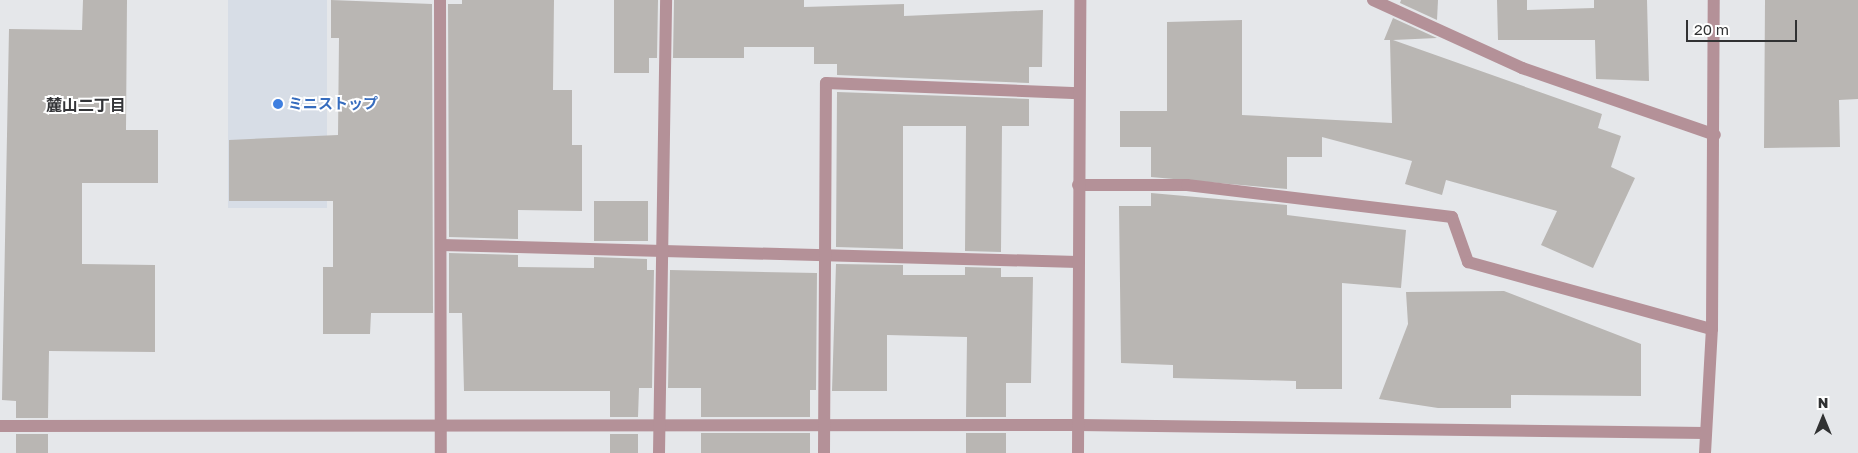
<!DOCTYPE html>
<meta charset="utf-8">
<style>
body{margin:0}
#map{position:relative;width:1858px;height:453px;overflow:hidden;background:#e5e7ea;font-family:"Golos Text","Noto Sans JP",sans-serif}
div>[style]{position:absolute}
.built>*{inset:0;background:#d7dde6;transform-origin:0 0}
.building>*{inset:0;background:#b9b6b3;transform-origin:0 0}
.minor>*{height:12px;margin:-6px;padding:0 6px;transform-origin:6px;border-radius:6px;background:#b49198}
.tertiary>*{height:12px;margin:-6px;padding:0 6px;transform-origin:6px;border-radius:6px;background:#b49198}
.dots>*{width:14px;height:14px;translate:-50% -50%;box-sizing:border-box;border:2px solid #fff;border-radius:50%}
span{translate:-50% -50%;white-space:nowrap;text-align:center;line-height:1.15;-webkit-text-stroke:4px #fff;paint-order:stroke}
.shop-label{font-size:15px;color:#366cbe;font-weight:700}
.left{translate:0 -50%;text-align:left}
.neighbourhood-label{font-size:16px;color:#333437;font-weight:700}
.north{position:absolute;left:1798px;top:393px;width:50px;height:50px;-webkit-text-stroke:4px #fff;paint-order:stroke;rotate:0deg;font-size:14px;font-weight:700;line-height:20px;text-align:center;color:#313233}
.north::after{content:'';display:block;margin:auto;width:18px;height:22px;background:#313233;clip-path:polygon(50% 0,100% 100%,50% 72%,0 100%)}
.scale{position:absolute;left:1686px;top:20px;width:111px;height:22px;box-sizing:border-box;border:2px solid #313233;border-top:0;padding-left:6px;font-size:15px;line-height:18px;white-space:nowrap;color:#313233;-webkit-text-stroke:4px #fff;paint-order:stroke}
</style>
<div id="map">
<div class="built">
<i style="left:228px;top:0;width:99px;height:208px"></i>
</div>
<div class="building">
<i style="clip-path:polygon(83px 0,127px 0,126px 130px,158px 130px,158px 183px,82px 183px,82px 264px,155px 265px,155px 352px,49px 351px,48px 418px,16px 418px,16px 401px,2px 400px,9px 29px,82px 30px)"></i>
<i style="clip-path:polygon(331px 0,432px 4px,433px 313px,371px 313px,370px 334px,323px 334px,323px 267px,333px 267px,333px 201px,229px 201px,229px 140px,338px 135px,339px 38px,331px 38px)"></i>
<i style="clip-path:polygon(462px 0,554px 0,553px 90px,572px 90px,572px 145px,582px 145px,582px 211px,518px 210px,518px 239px,449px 237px,448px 4px,462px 4px)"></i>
<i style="clip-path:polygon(614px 0,658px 0,657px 58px,649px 58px,649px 73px,614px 73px)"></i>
<i style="clip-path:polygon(674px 0,804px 0,804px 7px,904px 4px,904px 16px,1043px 10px,1042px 67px,1029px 67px,1029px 83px,837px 75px,837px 64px,814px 64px,814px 47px,744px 47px,744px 58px,673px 58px)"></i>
<i style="clip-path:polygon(1401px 0,1438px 0,1437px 20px,1400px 3px)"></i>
<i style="clip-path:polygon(1497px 0,1527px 0,1527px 10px,1594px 8px,1594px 0,1647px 0,1649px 81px,1596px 79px,1595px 40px,1498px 40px)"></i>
<i style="clip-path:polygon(1765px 0,1858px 0,1858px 99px,1839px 100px,1840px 147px,1764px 148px)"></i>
<i style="clip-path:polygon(1393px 18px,1437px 38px,1393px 40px,1602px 114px,1598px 128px,1621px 136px,1611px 167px,1635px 178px,1593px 268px,1541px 245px,1557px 211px,1446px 180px,1442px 195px,1405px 184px,1412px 161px,1322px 137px,1322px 157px,1287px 157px,1287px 189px,1151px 177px,1151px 147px,1120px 147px,1120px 111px,1167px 111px,1167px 22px,1242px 20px,1242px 115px,1392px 123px,1390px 40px,1384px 40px)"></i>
<i style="clip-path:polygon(837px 92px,1029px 99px,1029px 126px,1002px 126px,1001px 252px,965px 251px,966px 126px,903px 126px,903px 249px,836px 247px)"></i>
<i style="clip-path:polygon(1151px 193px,1287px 205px,1287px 215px,1406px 230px,1401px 288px,1342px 283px,1342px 389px,1296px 389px,1296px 381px,1173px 378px,1173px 365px,1121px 363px,1119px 206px,1151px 206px)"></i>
<i style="left:594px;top:201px;width:54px;height:40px"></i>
<i style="clip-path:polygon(449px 253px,518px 255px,518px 267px,594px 268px,594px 257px,647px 259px,647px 270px,654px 270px,652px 388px,639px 388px,638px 417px,610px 417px,610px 391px,464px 391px,462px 313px,449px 313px)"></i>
<i style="clip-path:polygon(836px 264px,903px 265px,903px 275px,965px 275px,965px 267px,1001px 268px,1001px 277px,1033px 277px,1031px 383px,1006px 383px,1006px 417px,966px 417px,967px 337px,887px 335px,887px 391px,832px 391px)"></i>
<i style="clip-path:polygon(670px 270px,817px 273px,816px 390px,810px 390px,810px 417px,701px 417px,701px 388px,668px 388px)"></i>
<i style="clip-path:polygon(1504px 291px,1641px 344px,1641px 396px,1511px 395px,1511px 408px,1438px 408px,1379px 399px,1408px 324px,1406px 292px)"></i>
<i style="left:701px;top:433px;width:109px;height:20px"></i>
<i style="left:966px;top:433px;width:40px;height:20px"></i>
<i style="left:16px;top:434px;width:32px;height:19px"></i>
<i style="left:610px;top:434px;width:28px;height:19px"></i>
</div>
<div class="minor">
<i style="left:440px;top:0;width:453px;rotate:89.9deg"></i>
<i style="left:1373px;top:0;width:164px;rotate:24.5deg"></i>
<i style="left:1522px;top:68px;width:204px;rotate:19.1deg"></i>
<i style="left:1078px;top:185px;width:109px"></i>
<i style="left:1187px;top:185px;width:267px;rotate:6.9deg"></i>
<i style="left:1452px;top:217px;width:48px;rotate:70.4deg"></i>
<i style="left:1468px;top:262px;width:253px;rotate:15.4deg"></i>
<i style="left:441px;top:245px;width:637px;rotate:1.53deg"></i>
<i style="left:0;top:426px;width:1078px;rotate:-0.05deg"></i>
<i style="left:1078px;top:425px;width:627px;rotate:0.73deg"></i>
<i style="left:659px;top:453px;width:453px;rotate:-89.1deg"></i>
<i style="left:824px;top:453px;width:370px;rotate:-89.7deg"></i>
<i style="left:826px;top:83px;width:253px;rotate:2.3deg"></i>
</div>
<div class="tertiary">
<i style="left:1078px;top:453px;width:453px;rotate:-89.7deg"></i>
<i style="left:1705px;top:453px;width:124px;rotate:-86.8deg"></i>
<i style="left:1712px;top:329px;width:329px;rotate:-89.7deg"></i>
</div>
<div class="dots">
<i style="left:278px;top:104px;background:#3f7fe0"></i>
</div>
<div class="shop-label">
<span class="left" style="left:288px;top:104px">ミニストップ</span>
</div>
<div class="neighbourhood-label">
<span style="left:86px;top:105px">麓山二丁目</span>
</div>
<div class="north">N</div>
<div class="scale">20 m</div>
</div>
